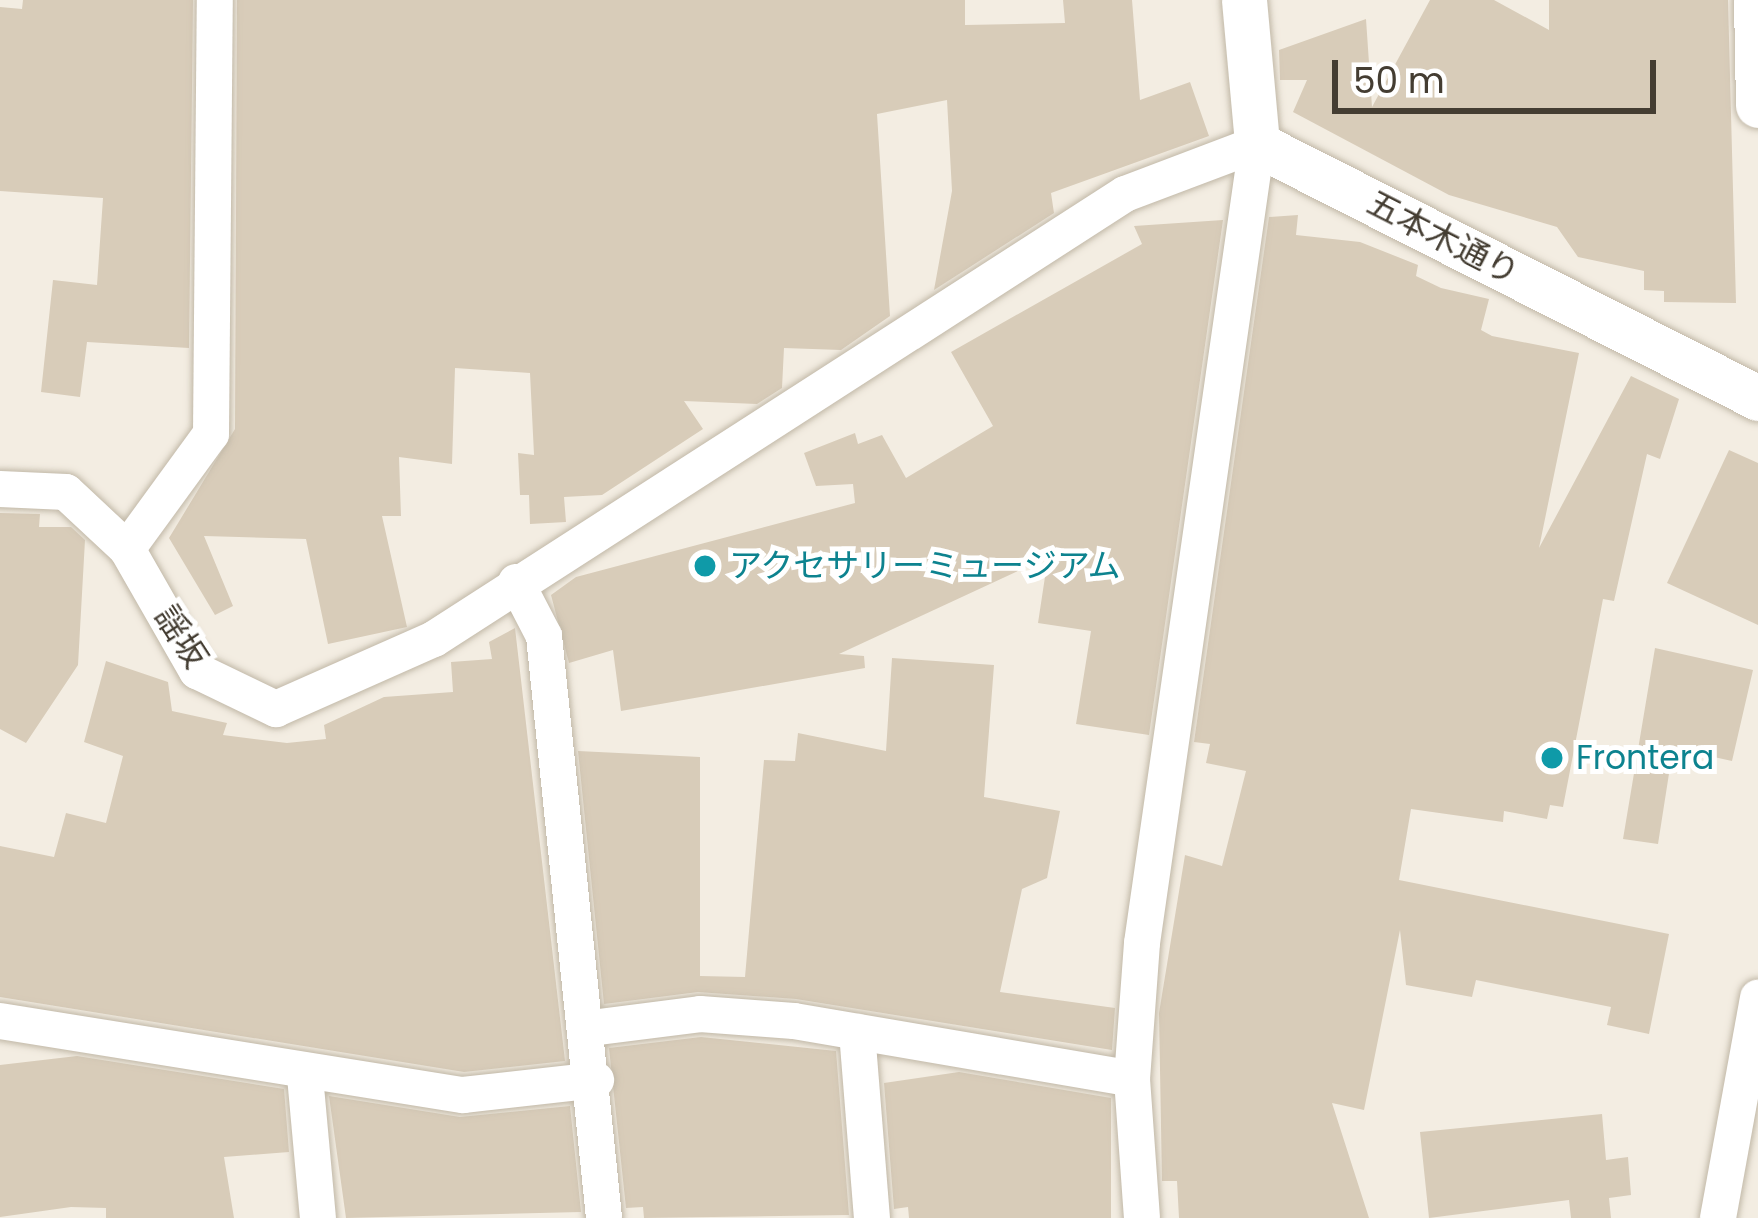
<!DOCTYPE html>
<meta charset="utf-8">
<style>
body{margin:0}
#map{position:relative;width:1758px;height:1218px;overflow:hidden;background:#f3ede2;font-family:Poppins,"Noto Sans JP",sans-serif}
div>[style]{position:absolute}
.building>*{inset:0;background:#d8ccb9}
.roads{filter:drop-shadow(0 0 3px #c1b8a7) drop-shadow(0 0 3px #c1b8a7)}
.minor>*{height:36px;margin:-18px;padding:0 18px;transform-origin:18px;border-radius:18px;background:#fff}
.tertiary>*{height:45px;margin:-22.5px;padding:0 22.5px;transform-origin:22.5px;border-radius:22.5px;background:#fff}
.dots>*{width:33px;height:33px;translate:-50% -50%;box-sizing:border-box;border:6px solid #fff;border-radius:50%}
span{translate:-50% -50%;white-space:nowrap;text-align:center;line-height:1.15;-webkit-text-stroke:10px #fff;paint-order:stroke}
.street-label{font-size:33px;color:#443d32}
.culture-label{font-size:33px;color:#0d838f}
.left{translate:0 -50%;text-align:left}
.scale{position:absolute;left:1332px;top:60px;width:324px;height:54px;box-sizing:border-box;border:6px solid #443d32;border-top:0;padding-left:15px;font-size:36px;line-height:42px;white-space:nowrap;color:#443d32;-webkit-text-stroke:9px #fff;paint-order:stroke}
</style>
<div id="map">
<div class="building">
<i style="clip-path:polygon(23px 0,193px 0,189px 348px,87px 342px,80px 397px,41px 392px,53px 280px,97px 285px,103px 198px,0 191px,0 7px,22px 9px)"></i>
<i style="clip-path:polygon(237px 0,965px 0,965px 25px,1065px 23px,1063px 0,1132px 0,1140px 100px,1190px 82px,1209px 136px,1051px 193px,1054px 213px,934px 290px,952px 191px,947px 100px,877px 114px,890px 316px,841px 350px,784px 348px,782px 388px,757px 404px,684px 401px,703px 429px,602px 495px,564px 497px,566px 522px,530px 524px,529px 495px,520px 495px,518px 453px,534px 455px,530px 373px,455px 368px,452px 464px,399px 457px,401px 516px,382px 516px,407px 627px,328px 644px,306px 539px,204px 536px,233px 606px,215px 615px,169px 538px,235px 429px)"></i>
<i style="clip-path:polygon(1430px 0,1494px 0,1549px 30px,1549px 0,1728px 0,1736px 303px,1664px 302px,1664px 291px,1644px 290px,1644px 271px,1578px 257px,1557px 227px,1449px 195px,1293px 112px,1307px 80px,1280px 80px,1279px 50px,1366px 19px,1372px 107px)"></i>
<i style="clip-path:polygon(1298px 215px,1296px 235px,1360px 242px,1418px 265px,1416px 276px,1441px 288px,1489px 299px,1481px 330px,1492px 336px,1579px 353px,1539px 548px,1631px 376px,1679px 399px,1660px 459px,1647px 454px,1614px 601px,1603px 599px,1563px 807px,1550px 805px,1547px 819px,1504px 811px,1503px 822px,1411px 809px,1399px 880px,1669px 934px,1649px 1034px,1607px 1025px,1611px 1007px,1476px 980px,1472px 997px,1406px 985px,1400px 930px,1364px 1110px,1332px 1103px,1369px 1218px,1179px 1218px,1177px 1181px,1162px 1181px,1159px 1013px,1185px 855px,1222px 866px,1246px 771px,1206px 763px,1210px 744px,1194px 742px,1269px 217px)"></i>
<i style="clip-path:polygon(1223px 220px,1149px 735px,1076px 724px,1091px 631px,1038px 623px,1048px 557px,839px 654px,864px 656px,865px 668px,621px 711px,613px 650px,569px 663px,551px 595px,576px 577px,855px 503px,853px 484px,816px 486px,804px 453px,855px 433px,858px 444px,882px 435px,906px 478px,993px 426px,951px 352px,1142px 244px,1134px 226px)"></i>
<i style="clip-path:polygon(1729px 450px,1758px 463px,1758px 625px,1667px 583px)"></i>
<i style="clip-path:polygon(0 513px,40px 514px,39px 527px,71px 527px,85px 540px,78px 665px,26px 743px,0 729px)"></i>
<i style="clip-path:polygon(515px 628px,565px 1061px,464px 1072px,0 997px,0 846px,54px 857px,66px 813px,106px 823px,123px 756px,84px 742px,106px 661px,168px 682px,172px 711px,227px 723px,223px 735px,287px 743px,326px 739px,324px 725px,384px 697px,453px 692px,451px 662px,492px 659px,489px 642px)"></i>
<i style="clip-path:polygon(1655px 648px,1753px 670px,1732px 761px,1673px 748px,1658px 844px,1623px 839px)"></i>
<i style="clip-path:polygon(892px 658px,994px 665px,984px 797px,1060px 811px,1047px 878px,1022px 889px,1000px 992px,1115px 1008px,1112px 1050px,796px 999px,698px 992px,604px 1004px,578px 751px,700px 757px,700px 976px,745px 977px,764px 760px,795px 761px,798px 733px,886px 751px)"></i>
<i style="clip-path:polygon(701px 1037px,836px 1051px,849px 1215px,644px 1218px,643px 1207px,626px 1208px,609px 1048px)"></i>
<i style="clip-path:polygon(77px 1056px,284px 1089px,289px 1152px,224px 1157px,234px 1218px,106px 1218px,106px 1208px,71px 1207px,0 1217px,0 1065px)"></i>
<i style="clip-path:polygon(959px 1072px,1111px 1098px,1111px 1218px,909px 1218px,908px 1207px,894px 1209px,884px 1083px)"></i>
<i style="clip-path:polygon(329px 1096px,460px 1117px,570px 1106px,581px 1212px,346px 1218px)"></i>
<i style="clip-path:polygon(1602px 1114px,1606px 1160px,1628px 1157px,1631px 1195px,1609px 1198px,1611px 1218px,1571px 1218px,1569px 1200px,1429px 1218px,1420px 1132px)"></i>
</div>
<div class="roads">
<div class="minor">
<i style="left:0;top:489px;width:66px;rotate:2.6deg"></i>
<i style="left:66px;top:492px;width:83px;rotate:43.1deg"></i>
<i style="left:127px;top:549px;width:141px;rotate:60.2deg"></i>
<i style="left:197px;top:671px;width:88px;rotate:25.7deg"></i>
<i style="left:276px;top:709px;width:173px;rotate:-23.9deg"></i>
<i style="left:434px;top:639px;width:822px;rotate:-32.78deg"></i>
<i style="left:1125px;top:194px;width:141px;rotate:-20.7deg"></i>
<i style="left:1257px;top:144px;width:807px;rotate:98.19deg"></i>
<i style="left:1142px;top:943px;width:136px;rotate:94.2deg"></i>
<i style="left:1132px;top:1079px;width:139px;rotate:85.9deg"></i>
<i style="left:127px;top:549px;width:142px;rotate:-53.9deg"></i>
<i style="left:211px;top:434px;width:434px;rotate:-89.5deg"></i>
<i style="left:516px;top:582px;width:61px;rotate:62.6deg"></i>
<i style="left:544px;top:636px;width:585px;rotate:84.11deg"></i>
<i style="left:0;top:1021px;width:469px;rotate:9.1deg"></i>
<i style="left:463px;top:1095px;width:134px;rotate:-6.4deg"></i>
<i style="left:591px;top:1028px;width:110px;rotate:-7.3deg"></i>
<i style="left:700px;top:1014px;width:94px;rotate:4.3deg"></i>
<i style="left:794px;top:1021px;width:343px;rotate:9.7deg"></i>
<i style="left:857px;top:1032px;width:187px;rotate:85.4deg"></i>
<i style="left:305px;top:1076px;width:143px;rotate:84.8deg"></i>
<i style="left:1718px;top:1218px;width:224px;rotate:-79.7deg"></i>
</div>
<div class="tertiary">
<i style="left:1244px;top:0;width:145px;rotate:84.8deg"></i>
<i style="left:1257px;top:144px;width:562px;rotate:26.88deg"></i>
<i style="left:1756px;top:0;width:105px;rotate:88.9deg"></i>
</div>
</div>
<div class="dots">
<i style="left:705px;top:566px;background:#0f9aa8"></i>
<i style="left:1552px;top:758px;background:#0f9aa8"></i>
</div>
<div class="street-label">
<span style="left:1443px;top:238px;rotate:27deg">五本木通り</span>
<span style="left:181px;top:637px;rotate:57deg">謡坂</span>
</div>
<div class="culture-label">
<span class="left" style="left:729px;top:566px">アクセサリーミュージアム</span>
<span class="left" style="left:1576px;top:758px">Frontera</span>
</div>
<div class="scale">50 m</div>
</div>
